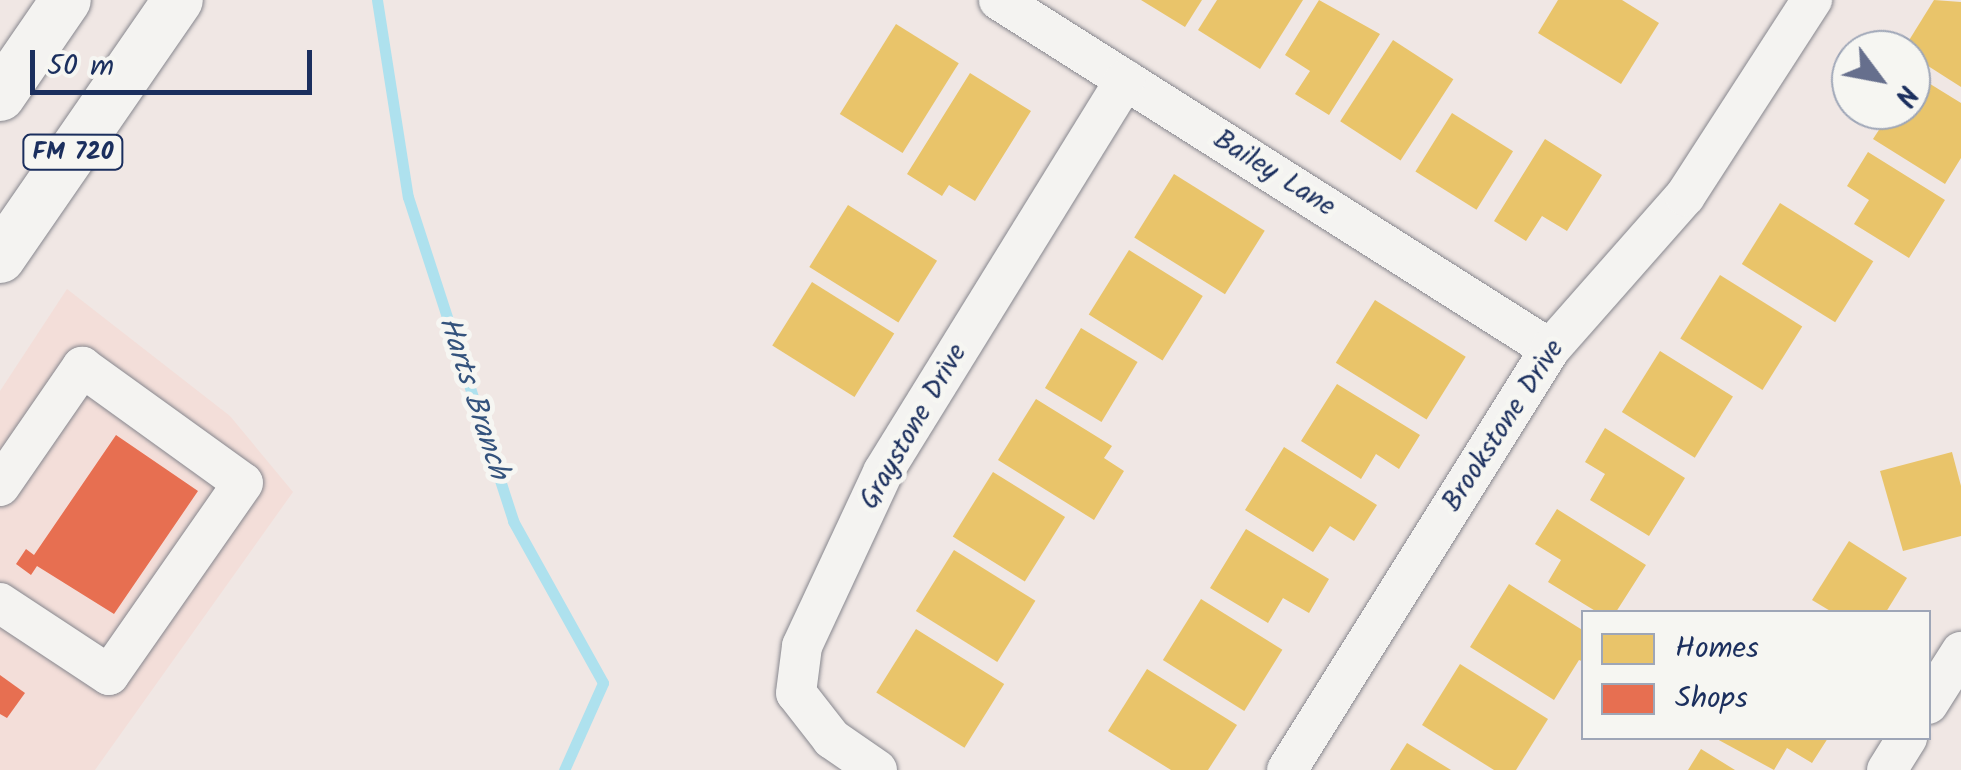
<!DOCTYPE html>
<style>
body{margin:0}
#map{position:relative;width:1961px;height:770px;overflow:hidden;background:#f0e7e4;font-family:Kalam,sans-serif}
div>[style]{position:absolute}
.built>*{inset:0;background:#f3ded9}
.homes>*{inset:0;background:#e9c46a;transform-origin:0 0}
.shops>*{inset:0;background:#e76f51}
.stream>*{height:11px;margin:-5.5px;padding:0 5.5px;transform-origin:5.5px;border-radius:5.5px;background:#aee1ee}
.roads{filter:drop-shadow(0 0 2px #87878e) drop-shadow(0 0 2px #87878e)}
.minor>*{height:40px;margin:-20px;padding:0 20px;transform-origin:20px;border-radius:20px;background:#f4f3f1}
.major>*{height:50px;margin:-25px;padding:0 25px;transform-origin:25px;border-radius:25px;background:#f4f3f1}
span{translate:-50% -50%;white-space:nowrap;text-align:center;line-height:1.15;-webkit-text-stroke:10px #f6f6f2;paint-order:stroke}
.shield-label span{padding:2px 8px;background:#f6f6f2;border:2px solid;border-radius:8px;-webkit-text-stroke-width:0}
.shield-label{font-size:25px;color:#1b2f5e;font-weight:700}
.street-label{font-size:28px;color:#1b2f5e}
.water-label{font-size:30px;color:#33527c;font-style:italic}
.legend{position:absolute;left:1581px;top:610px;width:350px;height:130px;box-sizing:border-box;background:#f6f6f2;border:2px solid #9ea6b7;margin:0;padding:12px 18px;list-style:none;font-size:30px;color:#1b2f5e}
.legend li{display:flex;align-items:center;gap:20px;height:50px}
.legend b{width:50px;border:2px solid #9ea6b7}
.north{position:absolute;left:1831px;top:30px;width:100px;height:100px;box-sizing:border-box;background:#f6f6f2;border:2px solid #9ea6b7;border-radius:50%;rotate:122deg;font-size:28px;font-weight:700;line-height:40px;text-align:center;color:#1b2f5e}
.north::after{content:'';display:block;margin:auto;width:35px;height:45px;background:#666f8d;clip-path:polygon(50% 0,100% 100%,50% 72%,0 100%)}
.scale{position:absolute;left:30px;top:50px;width:282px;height:45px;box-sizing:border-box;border:5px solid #1b2f5e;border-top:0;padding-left:12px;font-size:30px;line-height:35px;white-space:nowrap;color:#1b2f5e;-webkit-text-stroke:8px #f6f6f2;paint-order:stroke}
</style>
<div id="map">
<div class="built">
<i style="clip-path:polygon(67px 289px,230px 416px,293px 492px,95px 770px,0 770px,0 391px)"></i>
</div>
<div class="homes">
<i style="clip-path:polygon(1141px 0,1202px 0,1185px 27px)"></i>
<i style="clip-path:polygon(1217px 0,1303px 0,1260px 69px,1198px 30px)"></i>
<i style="clip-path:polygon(1319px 0,1380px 34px,1329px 115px,1295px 94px,1310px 71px,1285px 55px)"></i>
<i style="clip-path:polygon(1558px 0,1622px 0,1659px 23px,1621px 84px,1538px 33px)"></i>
<i style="clip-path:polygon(1934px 0,1961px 2px,1961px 87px,1903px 50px)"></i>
<i style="left:896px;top:24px;width:74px;height:106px;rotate:32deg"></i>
<i style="left:1393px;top:40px;width:72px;height:97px;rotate:33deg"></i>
<i style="clip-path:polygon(970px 73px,1031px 111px,975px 201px,949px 185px,942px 196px,907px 174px)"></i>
<i style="clip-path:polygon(1914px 74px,1961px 103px,1961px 158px,1945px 184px,1873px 139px,1892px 110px,1911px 110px)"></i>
<i style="left:1452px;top:113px;width:72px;height:69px;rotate:32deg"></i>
<i style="clip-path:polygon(1545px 139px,1602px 175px,1567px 231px,1542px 216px,1526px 241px,1494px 221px)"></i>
<i style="clip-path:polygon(1868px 152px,1945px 200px,1909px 258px,1854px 224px,1869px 200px,1847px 186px)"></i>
<i style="left:1174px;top:174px;width:107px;height:75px;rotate:32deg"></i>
<i style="left:1780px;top:203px;width:110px;height:72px;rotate:32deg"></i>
<i style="left:848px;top:205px;width:105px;height:73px;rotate:32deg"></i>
<i style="left:1129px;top:250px;width:87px;height:76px;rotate:32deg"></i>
<i style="left:1720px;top:275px;width:97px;height:75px;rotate:32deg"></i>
<i style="left:812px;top:282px;width:97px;height:75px;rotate:32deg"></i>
<i style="left:1375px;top:300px;width:107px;height:74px;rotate:32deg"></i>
<i style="left:1081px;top:328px;width:66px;height:70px;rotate:31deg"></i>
<i style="left:1660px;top:351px;width:86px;height:72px;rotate:32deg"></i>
<i style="clip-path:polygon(1337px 384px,1420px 435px,1399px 469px,1376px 454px,1361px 479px,1301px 441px)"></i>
<i style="clip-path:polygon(1036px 399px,1112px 446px,1104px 458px,1124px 471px,1094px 520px,998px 460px)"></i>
<i style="clip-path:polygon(1605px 428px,1685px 478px,1649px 536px,1590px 500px,1605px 474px,1585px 462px)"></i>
<i style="clip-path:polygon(1284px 447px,1377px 505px,1354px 541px,1330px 526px,1313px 552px,1245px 510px)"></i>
<i style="clip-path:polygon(1952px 452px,1961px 486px,1961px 536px,1903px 551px,1880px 471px)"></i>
<i style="left:993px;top:472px;width:85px;height:76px;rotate:32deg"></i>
<i style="clip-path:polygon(1557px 509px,1646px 565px,1616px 612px,1597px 612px,1548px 582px,1561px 560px,1535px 544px)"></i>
<i style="clip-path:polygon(1246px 529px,1329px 579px,1309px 613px,1283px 598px,1268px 623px,1210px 588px)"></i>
<i style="clip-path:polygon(1849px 541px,1907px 578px,1886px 612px,1832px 612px,1812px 600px)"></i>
<i style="left:954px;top:550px;width:96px;height:72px;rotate:32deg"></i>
<i style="clip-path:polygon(1509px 584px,1584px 631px,1584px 662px,1579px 660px,1554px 700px,1470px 647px)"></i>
<i style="left:1201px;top:599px;width:96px;height:72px;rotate:32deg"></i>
<i style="left:916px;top:629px;width:104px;height:75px;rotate:32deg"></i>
<i style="clip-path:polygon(1460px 664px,1548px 719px,1516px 770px,1494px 770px,1422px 725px)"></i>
<i style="clip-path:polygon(1147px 669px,1237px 725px,1208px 770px,1171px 770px,1108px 731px)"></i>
<i style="clip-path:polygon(1715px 738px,1828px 738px,1812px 763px,1787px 748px,1774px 770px)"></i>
<i style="clip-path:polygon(1407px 743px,1451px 770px,1390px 770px)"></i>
<i style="clip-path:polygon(1701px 749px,1735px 770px,1688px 770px)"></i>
</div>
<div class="shops">
<i style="clip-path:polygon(116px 435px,198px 491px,114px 614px,37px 566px,31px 575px,16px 564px,26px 549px,34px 555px)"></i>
<i style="clip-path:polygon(0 675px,25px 693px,7px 718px,0 714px)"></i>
</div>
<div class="stream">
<i style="left:377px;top:0;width:199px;rotate:81.1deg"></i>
<i style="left:408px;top:197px;width:341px;rotate:72deg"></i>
<i style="left:513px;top:521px;width:185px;rotate:60.9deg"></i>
<i style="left:603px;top:683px;width:95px;rotate:114.1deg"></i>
</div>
<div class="roads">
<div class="minor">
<i style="left:999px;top:0;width:652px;rotate:32.35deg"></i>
<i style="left:0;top:486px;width:145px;rotate:-55.4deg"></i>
<i style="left:82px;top:367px;width:198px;rotate:35.8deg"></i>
<i style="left:243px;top:483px;width:234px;rotate:124.9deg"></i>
<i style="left:109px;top:675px;width:131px;rotate:-146.6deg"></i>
<i style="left:1928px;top:704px;width:62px;rotate:-57.6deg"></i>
<i style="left:877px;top:770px;width:55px;rotate:-145.4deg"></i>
<i style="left:832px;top:739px;width:58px;rotate:-128deg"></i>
<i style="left:796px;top:693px;width:47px;rotate:-82.7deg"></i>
<i style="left:802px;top:646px;width:192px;rotate:-65deg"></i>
<i style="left:883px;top:472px;width:461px;rotate:-58.3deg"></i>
<i style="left:1287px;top:770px;width:496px;rotate:-58deg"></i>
<i style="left:1550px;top:349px;width:204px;rotate:-48.6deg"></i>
<i style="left:1685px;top:196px;width:234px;rotate:-57.1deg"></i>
<i style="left:1887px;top:770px;width:38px;rotate:-58deg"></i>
</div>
<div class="major">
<i style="left:0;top:96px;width:116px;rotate:-55.5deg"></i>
<i style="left:0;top:258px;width:313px;rotate:-55.4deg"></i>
</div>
</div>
<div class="shield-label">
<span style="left:73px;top:152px">FM 720</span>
</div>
<div class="street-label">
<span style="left:1274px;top:174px;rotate:32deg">Bailey Lane</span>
<span style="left:1504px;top:426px;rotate:-57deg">Brookstone Drive</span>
<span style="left:914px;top:427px;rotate:-60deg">Graystone Drive</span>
</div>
<div class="water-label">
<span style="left:473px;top:398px;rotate:72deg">Harts Branch</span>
</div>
<ul class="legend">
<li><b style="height:28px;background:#e9c46a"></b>Homes</li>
<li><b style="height:28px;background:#e76f51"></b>Shops</li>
</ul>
<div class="north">N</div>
<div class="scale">50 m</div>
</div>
